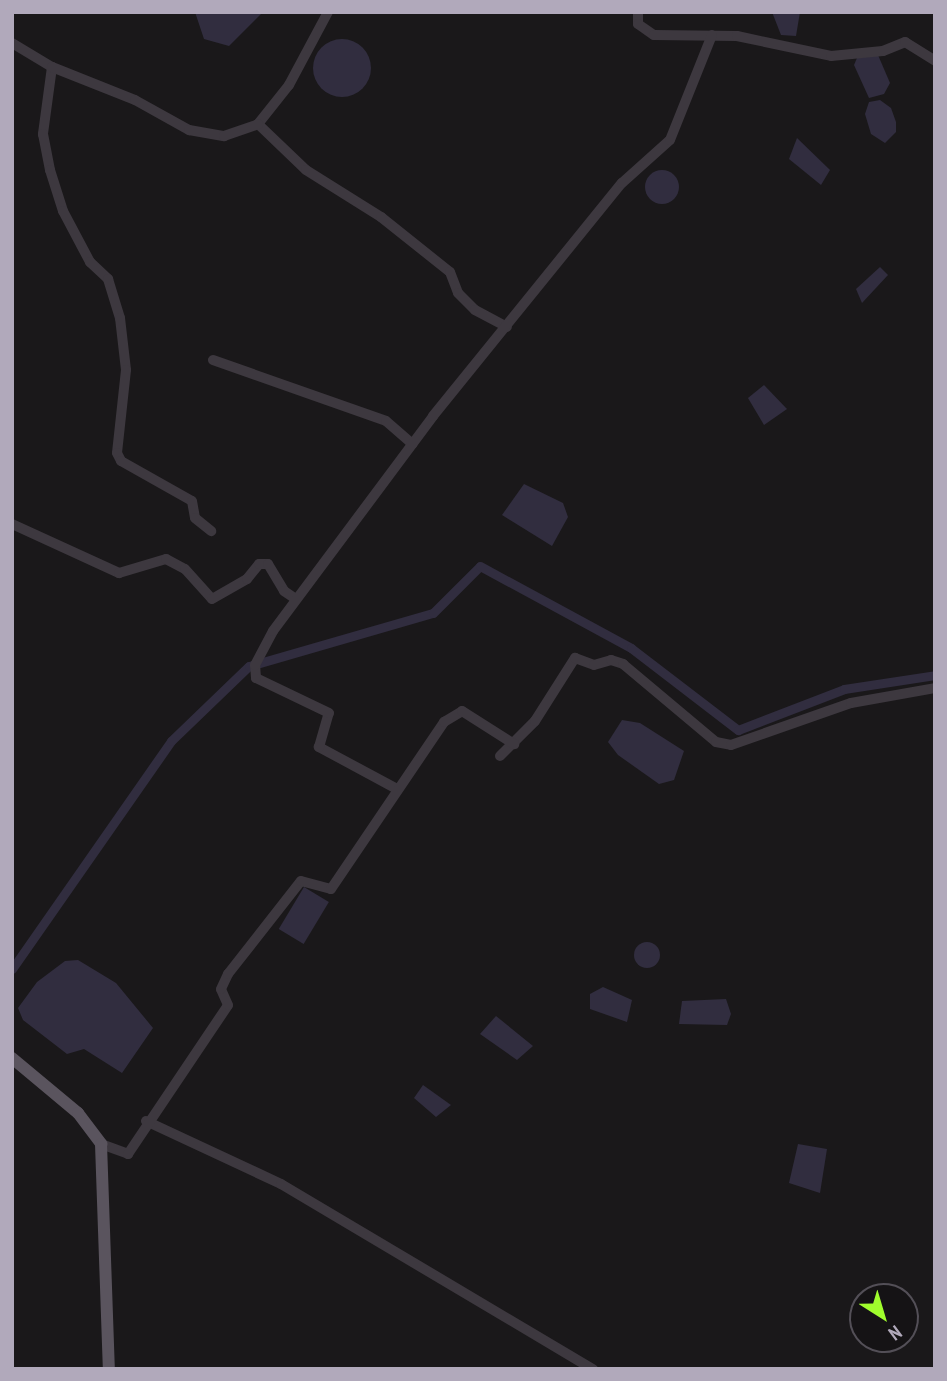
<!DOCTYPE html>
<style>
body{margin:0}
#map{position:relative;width:947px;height:1381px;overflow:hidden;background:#1a181a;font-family:"PT Sans Narrow",sans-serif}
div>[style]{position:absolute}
.water>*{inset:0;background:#312d3f;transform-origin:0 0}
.round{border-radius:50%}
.canal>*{height:9px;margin:-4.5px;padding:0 4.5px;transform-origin:4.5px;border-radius:4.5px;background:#312d3f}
.minor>*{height:10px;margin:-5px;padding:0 5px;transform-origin:5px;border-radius:5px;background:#3d383f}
.major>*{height:12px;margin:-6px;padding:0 6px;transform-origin:6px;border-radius:6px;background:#5a545e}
span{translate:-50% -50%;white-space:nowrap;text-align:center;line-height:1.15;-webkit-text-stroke:5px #151315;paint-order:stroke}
.frame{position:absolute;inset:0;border:14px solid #b1a9bb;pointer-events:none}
.north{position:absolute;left:849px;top:1283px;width:70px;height:70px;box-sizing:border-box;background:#151315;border:2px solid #534f57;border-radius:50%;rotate:143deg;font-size:19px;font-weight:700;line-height:28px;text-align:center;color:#b1a9bb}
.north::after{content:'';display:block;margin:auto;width:24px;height:32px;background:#a0fd2d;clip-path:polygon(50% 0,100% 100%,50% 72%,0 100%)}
</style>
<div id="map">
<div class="water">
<i style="clip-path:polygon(195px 12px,263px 12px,229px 46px,204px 39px)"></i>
<i style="clip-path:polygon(772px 12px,800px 12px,796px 36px,781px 35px)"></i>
<i class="round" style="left:313px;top:39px;width:58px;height:58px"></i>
<i style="clip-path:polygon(878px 55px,890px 83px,884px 94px,869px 98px,854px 65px,857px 58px)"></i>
<i style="clip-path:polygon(880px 100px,891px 108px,896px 122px,896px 132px,885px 143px,871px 134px,865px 114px,869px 102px)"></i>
<i style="clip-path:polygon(797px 138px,830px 170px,821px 185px,789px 159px)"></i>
<i class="round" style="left:645px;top:170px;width:34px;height:34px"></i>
<i style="clip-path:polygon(880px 267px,888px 275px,862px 303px,856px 289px)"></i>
<i style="clip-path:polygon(764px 385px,787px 409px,764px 425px,748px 398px)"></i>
<i style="clip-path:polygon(524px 484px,563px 503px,568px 517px,552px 546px,502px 515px)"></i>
<i style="clip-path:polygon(622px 720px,640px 723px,684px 751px,674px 780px,659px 784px,618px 755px,608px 742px)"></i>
<i style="left:304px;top:887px;width:29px;height:49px;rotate:31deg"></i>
<i class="round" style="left:634px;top:942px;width:26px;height:26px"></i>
<i style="clip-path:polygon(78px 960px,116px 983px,153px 1028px,122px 1073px,84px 1049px,67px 1054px,23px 1020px,18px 1008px,37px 982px,65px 961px)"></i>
<i style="clip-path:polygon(603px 987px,632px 1000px,627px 1022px,590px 1009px,590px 994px)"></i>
<i style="clip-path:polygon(726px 999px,731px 1014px,727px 1025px,679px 1024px,682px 1001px)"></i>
<i style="clip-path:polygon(496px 1016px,533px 1046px,517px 1060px,480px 1034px)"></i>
<i style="clip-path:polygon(423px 1085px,451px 1105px,436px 1117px,414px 1098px)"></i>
<i style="clip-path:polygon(798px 1144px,827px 1149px,820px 1193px,789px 1183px)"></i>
</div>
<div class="canal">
<i style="left:12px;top:969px;width:278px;rotate:-55.1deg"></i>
<i style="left:171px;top:741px;width:108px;rotate:-43.9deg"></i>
<i style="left:249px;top:666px;width:191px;rotate:-16.1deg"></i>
<i style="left:433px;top:613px;width:66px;rotate:-45deg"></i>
<i style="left:480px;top:566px;width:172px;rotate:28.5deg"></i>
<i style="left:631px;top:648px;width:135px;rotate:37.5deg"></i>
<i style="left:738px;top:730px;width:114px;rotate:-21.1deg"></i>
<i style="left:844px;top:689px;width:92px;rotate:-8.7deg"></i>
</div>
<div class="minor">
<i style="left:328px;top:12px;width:83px;rotate:118.1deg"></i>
<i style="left:289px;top:85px;width:50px;rotate:128.5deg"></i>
<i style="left:258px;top:124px;width:66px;rotate:43.8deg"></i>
<i style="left:306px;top:170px;width:89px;rotate:32.1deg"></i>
<i style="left:381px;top:217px;width:88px;rotate:38.6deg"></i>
<i style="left:450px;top:272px;width:22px;rotate:69deg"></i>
<i style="left:458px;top:293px;width:24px;rotate:45deg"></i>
<i style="left:475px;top:310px;width:36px;rotate:28deg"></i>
<i style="left:638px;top:12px;width:12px;rotate:90deg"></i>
<i style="left:638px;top:24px;width:19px;rotate:35deg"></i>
<i style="left:654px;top:35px;width:83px;rotate:0.7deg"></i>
<i style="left:737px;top:36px;width:96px;rotate:12deg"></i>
<i style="left:831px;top:56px;width:52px;rotate:-5.5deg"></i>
<i style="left:883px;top:51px;width:24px;rotate:-22deg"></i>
<i style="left:905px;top:42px;width:36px;rotate:32deg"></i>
<i style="left:12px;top:43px;width:47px;rotate:31deg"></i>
<i style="left:52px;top:67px;width:68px;rotate:97.7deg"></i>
<i style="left:43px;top:134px;width:37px;rotate:79deg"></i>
<i style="left:50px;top:170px;width:43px;rotate:72.4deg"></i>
<i style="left:63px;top:211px;width:58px;rotate:62.1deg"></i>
<i style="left:90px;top:262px;width:25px;rotate:43deg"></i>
<i style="left:108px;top:279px;width:41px;rotate:72.9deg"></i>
<i style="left:120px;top:318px;width:52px;rotate:83.4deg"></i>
<i style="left:126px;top:370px;width:83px;rotate:96.2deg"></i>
<i style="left:117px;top:453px;width:9px;rotate:63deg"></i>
<i style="left:121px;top:461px;width:81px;rotate:29.4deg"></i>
<i style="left:192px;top:501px;width:17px;rotate:80deg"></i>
<i style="left:195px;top:518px;width:21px;rotate:39deg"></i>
<i style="left:52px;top:67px;width:89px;rotate:21.7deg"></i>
<i style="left:135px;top:100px;width:62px;rotate:29.1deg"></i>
<i style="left:189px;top:130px;width:36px;rotate:10deg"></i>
<i style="left:224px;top:136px;width:36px;rotate:-19deg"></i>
<i style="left:213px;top:360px;width:183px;rotate:19.4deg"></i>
<i style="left:386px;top:421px;width:35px;rotate:41deg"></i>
<i style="left:12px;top:524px;width:118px;rotate:24.6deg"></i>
<i style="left:119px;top:573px;width:49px;rotate:-16.6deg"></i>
<i style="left:166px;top:559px;width:21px;rotate:28deg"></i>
<i style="left:185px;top:569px;width:40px;rotate:48deg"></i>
<i style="left:212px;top:599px;width:40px;rotate:-29.7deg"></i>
<i style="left:247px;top:579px;width:19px;rotate:-51deg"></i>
<i style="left:259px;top:564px;width:9px"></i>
<i style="left:268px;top:564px;width:31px;rotate:59deg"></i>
<i style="left:284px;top:591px;width:14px;rotate:34deg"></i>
<i style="left:500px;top:756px;width:49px;rotate:-45deg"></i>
<i style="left:535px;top:721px;width:75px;rotate:-57.6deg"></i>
<i style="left:575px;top:658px;width:20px;rotate:20deg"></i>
<i style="left:594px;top:665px;width:18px;rotate:-16deg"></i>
<i style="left:611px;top:660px;width:13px;rotate:18deg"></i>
<i style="left:623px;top:664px;width:121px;rotate:40deg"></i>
<i style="left:716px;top:742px;width:15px;rotate:11deg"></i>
<i style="left:731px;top:745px;width:127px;rotate:-19.3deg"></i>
<i style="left:851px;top:703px;width:85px;rotate:-10.1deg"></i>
<i style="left:397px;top:789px;width:89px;rotate:-151.7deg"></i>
<i style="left:319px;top:747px;width:35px;rotate:-74deg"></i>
<i style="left:329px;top:713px;width:81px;rotate:-154.4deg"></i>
<i style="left:256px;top:678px;width:13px;rotate:-94deg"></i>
<i style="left:255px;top:665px;width:38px;rotate:-62deg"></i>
<i style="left:273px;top:631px;width:268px;rotate:-53.3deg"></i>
<i style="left:433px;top:416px;width:300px;rotate:-51deg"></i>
<i style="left:622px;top:183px;width:64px;rotate:-41.9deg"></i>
<i style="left:670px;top:140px;width:113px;rotate:-68.2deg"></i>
<i style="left:146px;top:1121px;width:149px;rotate:25deg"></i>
<i style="left:281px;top:1184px;width:363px;rotate:30.7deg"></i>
<i style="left:101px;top:1144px;width:29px;rotate:20deg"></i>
<i style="left:128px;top:1154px;width:179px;rotate:-56.1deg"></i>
<i style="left:228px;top:1005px;width:17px;rotate:-114deg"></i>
<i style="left:221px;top:989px;width:17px;rotate:-65deg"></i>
<i style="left:228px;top:974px;width:118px;rotate:-51.9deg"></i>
<i style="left:301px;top:881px;width:31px;rotate:15deg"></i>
<i style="left:331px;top:889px;width:202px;rotate:-55.9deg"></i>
<i style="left:444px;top:722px;width:21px;rotate:-31deg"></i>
<i style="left:462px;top:711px;width:62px;rotate:32.4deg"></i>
</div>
<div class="major">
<i style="left:12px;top:1058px;width:86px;rotate:39.8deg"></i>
<i style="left:78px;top:1113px;width:39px;rotate:53deg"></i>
<i style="left:101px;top:1144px;width:225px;rotate:88deg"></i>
</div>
<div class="frame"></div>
<div class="north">N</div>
</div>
